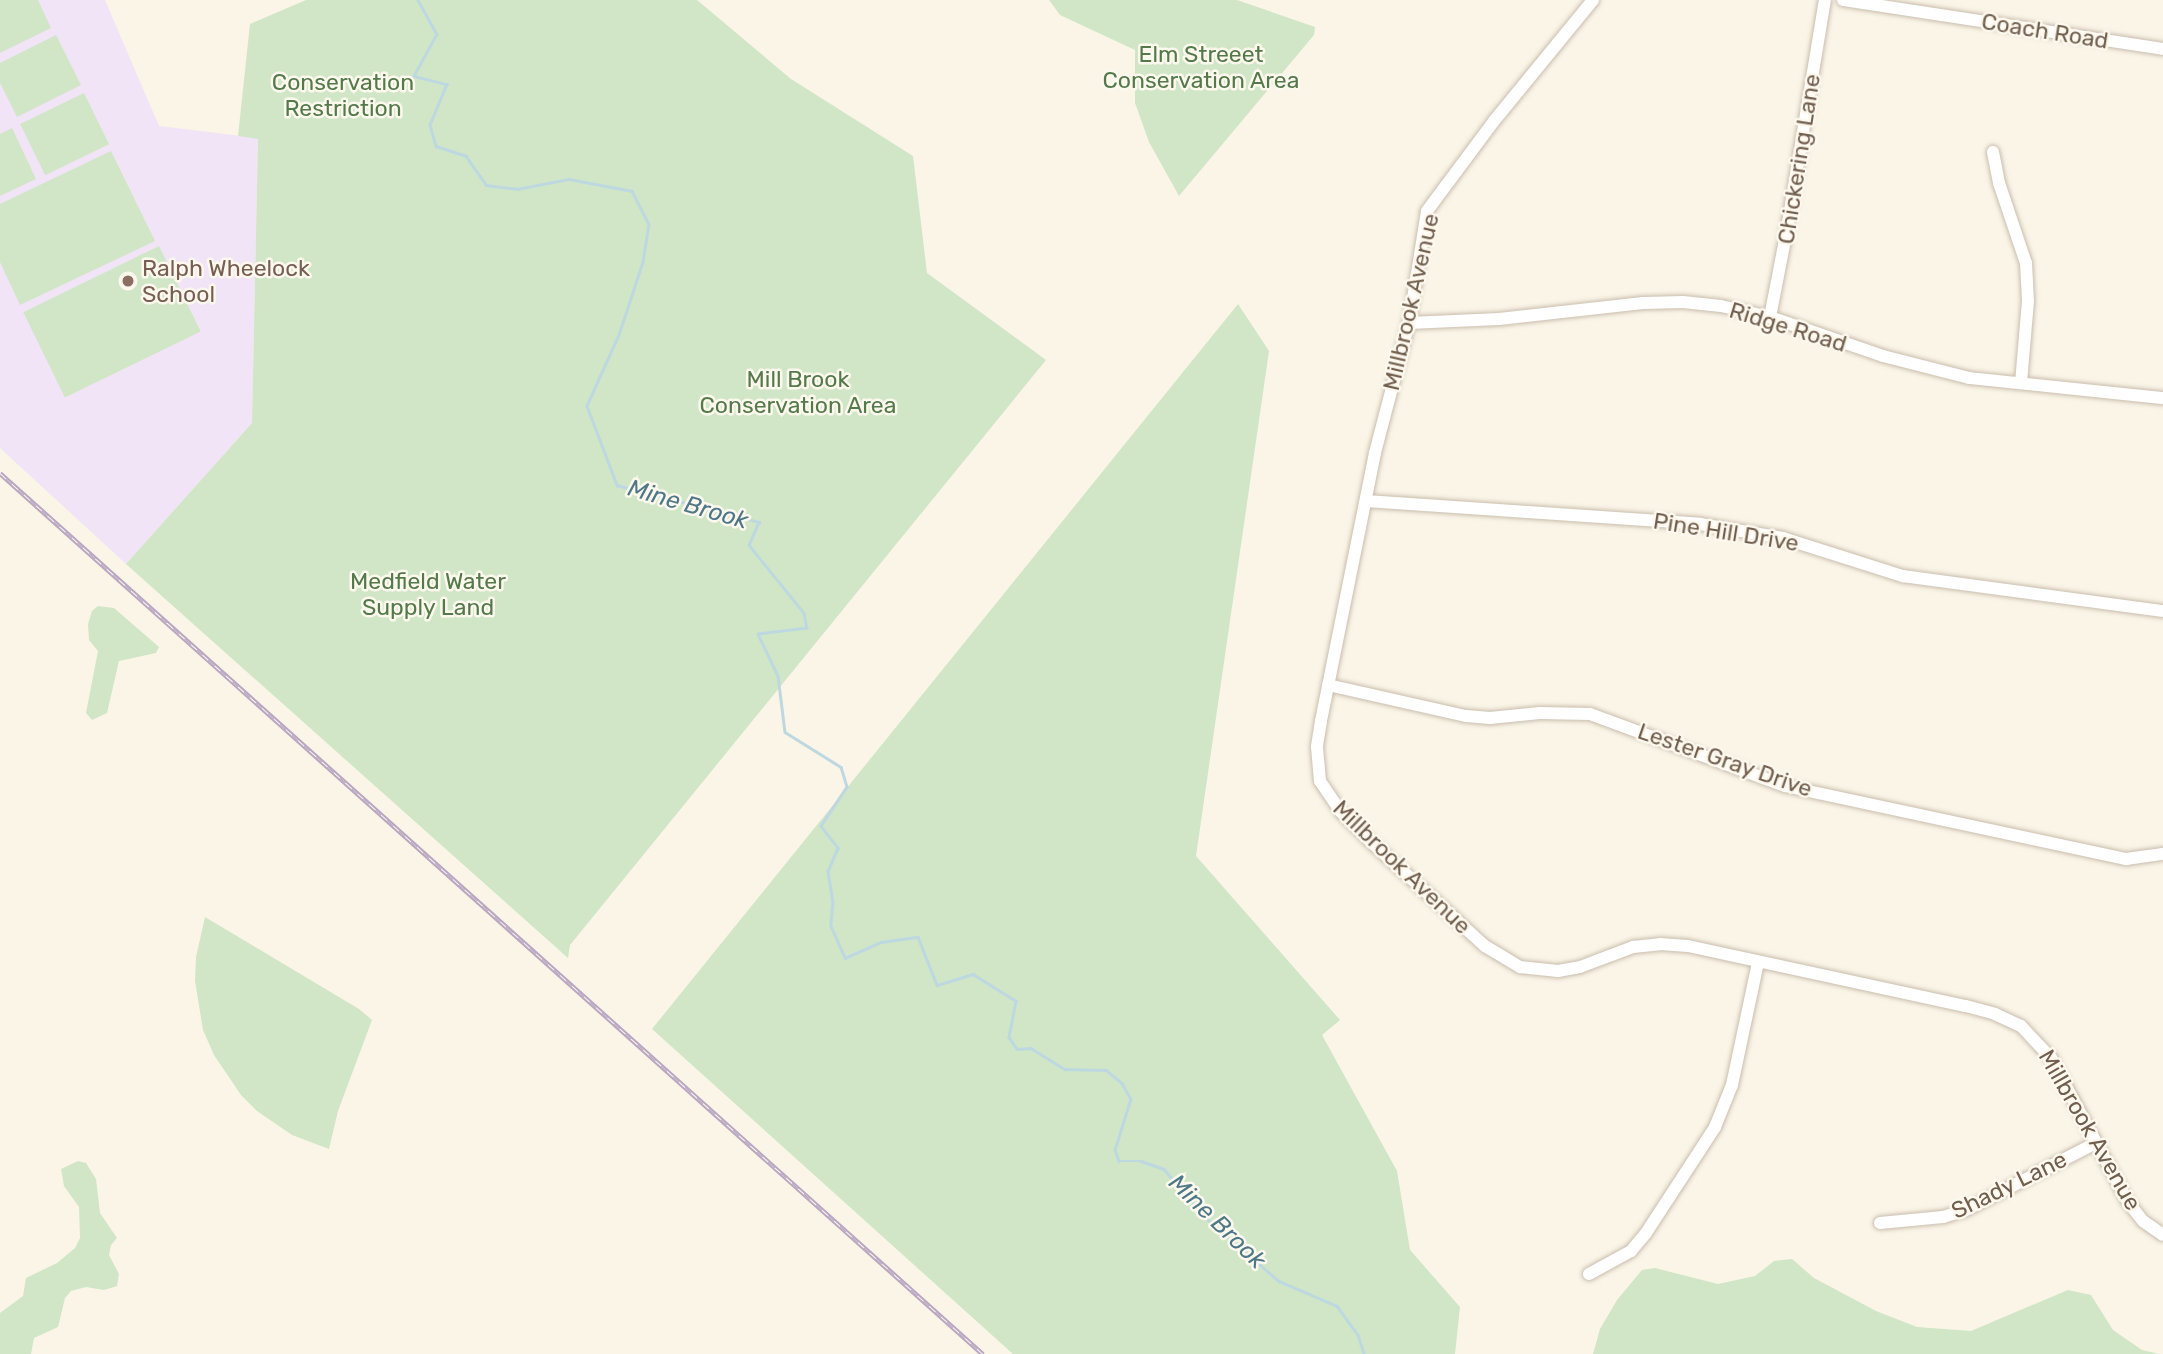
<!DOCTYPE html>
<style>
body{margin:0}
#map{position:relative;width:2163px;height:1354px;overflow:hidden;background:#faf5e7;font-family:Rubik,sans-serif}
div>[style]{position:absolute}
.education>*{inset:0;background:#f1e4f6}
.green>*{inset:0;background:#d0e6c7;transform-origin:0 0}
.stream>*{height:2.5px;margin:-1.25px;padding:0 1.25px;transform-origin:1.25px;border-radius:1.25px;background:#bed8e1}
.roads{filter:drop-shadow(0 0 2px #cabdae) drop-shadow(0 0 2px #cabdae)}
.street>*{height:12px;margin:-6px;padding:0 6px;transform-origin:6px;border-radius:6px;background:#fff}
.rail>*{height:5px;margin-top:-2.5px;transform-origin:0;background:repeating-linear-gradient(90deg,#fdf8ed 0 8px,#b9a7c2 0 16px);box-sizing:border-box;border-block:2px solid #b9a7c2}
.dots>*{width:19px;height:19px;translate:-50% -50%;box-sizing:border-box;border:4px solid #fdf8ed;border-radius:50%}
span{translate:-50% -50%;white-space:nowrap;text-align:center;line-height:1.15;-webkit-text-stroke:5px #fdf8ed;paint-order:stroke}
.street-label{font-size:23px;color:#705e4e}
.park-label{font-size:23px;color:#547a4b}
.education-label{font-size:23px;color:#785e54}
.left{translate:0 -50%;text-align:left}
.water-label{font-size:24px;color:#4e7888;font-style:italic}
</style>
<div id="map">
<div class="education">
<i style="clip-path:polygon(0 0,105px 0,159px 126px,258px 138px,252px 423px,126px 564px,0 448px)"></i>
</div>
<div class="green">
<i style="clip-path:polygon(0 0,38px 0,51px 28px,0 53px)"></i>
<i style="clip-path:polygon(306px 0,697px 0,791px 79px,913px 156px,927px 273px,1046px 360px,570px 945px,568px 958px,126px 564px,252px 423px,258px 139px,238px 136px,250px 24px)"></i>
<i style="clip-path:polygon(1049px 0,1237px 0,1315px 27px,1314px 35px,1179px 196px,1149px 142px,1135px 103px,1135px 50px,1060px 15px)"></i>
<i style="clip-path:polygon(56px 35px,81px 85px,17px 117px,0 83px,0 63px)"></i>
<i style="left:84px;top:93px;width:57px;height:71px;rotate:64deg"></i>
<i style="clip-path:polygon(12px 128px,36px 179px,0 196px,0 134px)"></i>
<i style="clip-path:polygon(111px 151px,155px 241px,20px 305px,0 262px,0 204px)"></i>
<i style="left:159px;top:246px;width:95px;height:151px;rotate:64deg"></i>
<i style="clip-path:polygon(1238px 304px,1269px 351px,1196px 856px,1340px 1020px,1322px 1035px,1397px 1171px,1410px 1250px,1460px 1307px,1455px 1354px,1013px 1354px,652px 1029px)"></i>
<i style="clip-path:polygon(98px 606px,114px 608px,159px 647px,156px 653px,119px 661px,107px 713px,92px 720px,86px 713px,98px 651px,89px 640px,88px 624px,92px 611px)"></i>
<i style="clip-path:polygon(205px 917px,359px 1009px,372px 1020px,338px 1111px,329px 1149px,292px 1135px,257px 1111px,241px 1095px,214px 1055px,203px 1030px,195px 981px,196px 957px)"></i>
<i style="clip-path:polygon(78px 1161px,86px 1163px,96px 1179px,100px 1213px,117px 1238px,111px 1245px,109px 1255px,119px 1274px,117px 1286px,104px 1290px,86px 1287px,71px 1291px,65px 1298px,58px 1327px,34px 1338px,31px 1354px,0 1354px,0 1313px,23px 1296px,26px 1278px,57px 1263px,75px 1248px,80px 1238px,79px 1207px,64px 1186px,61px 1169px)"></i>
<i style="clip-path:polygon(1792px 1259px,1814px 1278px,1876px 1311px,1917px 1327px,1971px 1331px,2068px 1290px,2091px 1295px,2113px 1330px,2142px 1350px,2159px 1354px,1593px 1354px,1600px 1329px,1617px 1300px,1642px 1270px,1655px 1268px,1718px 1284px,1755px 1276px,1774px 1261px)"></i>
</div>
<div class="stream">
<i style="left:418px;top:0;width:39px;rotate:61deg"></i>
<i style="left:437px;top:34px;width:48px;rotate:118.7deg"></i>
<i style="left:414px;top:76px;width:34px;rotate:14deg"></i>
<i style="left:447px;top:84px;width:44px;rotate:112.5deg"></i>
<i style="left:430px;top:125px;width:22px;rotate:74deg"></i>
<i style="left:436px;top:146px;width:32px;rotate:18deg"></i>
<i style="left:466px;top:156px;width:35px;rotate:55deg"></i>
<i style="left:486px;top:185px;width:31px;rotate:7deg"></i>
<i style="left:517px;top:189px;width:53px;rotate:-10.9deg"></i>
<i style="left:569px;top:179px;width:64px;rotate:10.8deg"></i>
<i style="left:632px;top:191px;width:37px;rotate:63deg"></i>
<i style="left:649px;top:224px;width:38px;rotate:99deg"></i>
<i style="left:643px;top:262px;width:77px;rotate:108.2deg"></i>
<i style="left:619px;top:335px;width:78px;rotate:114.3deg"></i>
<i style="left:587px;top:406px;width:85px;rotate:69.2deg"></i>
<i style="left:617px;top:485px;width:147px;rotate:14.6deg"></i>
<i style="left:759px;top:522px;width:25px;rotate:113deg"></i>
<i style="left:749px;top:545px;width:87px;rotate:51deg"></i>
<i style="left:804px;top:613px;width:15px;rotate:79deg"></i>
<i style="left:807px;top:628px;width:49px;rotate:173deg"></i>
<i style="left:758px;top:634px;width:47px;rotate:64.5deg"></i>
<i style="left:778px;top:676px;width:56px;rotate:82.9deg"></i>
<i style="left:785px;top:732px;width:66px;rotate:32deg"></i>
<i style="left:841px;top:767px;width:21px;rotate:73deg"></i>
<i style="left:847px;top:787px;width:47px;rotate:123.7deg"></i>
<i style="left:821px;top:826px;width:28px;rotate:52deg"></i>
<i style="left:838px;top:848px;width:25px;rotate:113deg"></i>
<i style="left:828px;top:871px;width:30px;rotate:81deg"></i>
<i style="left:833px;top:901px;width:25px;rotate:95deg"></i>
<i style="left:831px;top:926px;width:35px;rotate:66deg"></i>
<i style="left:845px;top:958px;width:39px;rotate:-24deg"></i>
<i style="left:881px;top:942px;width:37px;rotate:-8deg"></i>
<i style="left:918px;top:937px;width:52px;rotate:68.4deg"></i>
<i style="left:937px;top:985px;width:38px;rotate:-17deg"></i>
<i style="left:973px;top:974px;width:51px;rotate:32.1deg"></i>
<i style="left:1016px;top:1001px;width:37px;rotate:101deg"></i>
<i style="left:1009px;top:1037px;width:14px;rotate:56deg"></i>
<i style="left:1017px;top:1049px;width:14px;rotate:-4deg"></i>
<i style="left:1031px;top:1048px;width:40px;rotate:32deg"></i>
<i style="left:1065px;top:1069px;width:41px;rotate:1.4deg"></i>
<i style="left:1106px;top:1070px;width:21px;rotate:39deg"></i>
<i style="left:1122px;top:1083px;width:18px;rotate:61deg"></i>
<i style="left:1131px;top:1099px;width:53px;rotate:107.4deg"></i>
<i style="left:1115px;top:1150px;width:12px;rotate:70deg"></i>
<i style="left:1119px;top:1161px;width:22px"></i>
<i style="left:1141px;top:1161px;width:24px;rotate:19deg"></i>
<i style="left:1164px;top:1169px;width:63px;rotate:49.5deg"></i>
<i style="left:1205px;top:1217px;width:98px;rotate:40.9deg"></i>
<i style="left:1279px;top:1281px;width:63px;rotate:23.3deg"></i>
<i style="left:1337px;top:1306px;width:36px;rotate:54deg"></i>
<i style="left:1358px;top:1335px;width:20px;rotate:72deg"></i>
</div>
<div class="roads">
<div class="street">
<i style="left:1593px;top:0;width:156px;rotate:129.3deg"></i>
<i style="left:1494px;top:121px;width:112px;rotate:126.7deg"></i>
<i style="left:1427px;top:211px;width:113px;rotate:99.1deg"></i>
<i style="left:1409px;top:323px;width:134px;rotate:104.7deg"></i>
<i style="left:1375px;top:453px;width:273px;rotate:101.4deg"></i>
<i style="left:1321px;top:721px;width:26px;rotate:99deg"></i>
<i style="left:1317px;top:747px;width:34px;rotate:85deg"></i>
<i style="left:1320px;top:781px;width:37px;rotate:56deg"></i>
<i style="left:1341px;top:812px;width:42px;rotate:45deg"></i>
<i style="left:1371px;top:842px;width:154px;rotate:42.4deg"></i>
<i style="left:1485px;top:946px;width:41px;rotate:31deg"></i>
<i style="left:1520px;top:967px;width:38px;rotate:6deg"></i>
<i style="left:1558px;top:971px;width:22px;rotate:-10deg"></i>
<i style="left:1580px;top:967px;width:57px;rotate:-20.7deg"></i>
<i style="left:1633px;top:947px;width:27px;rotate:-6deg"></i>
<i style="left:1660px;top:944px;width:28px;rotate:4deg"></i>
<i style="left:1688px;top:946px;width:284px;rotate:12.2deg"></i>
<i style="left:1966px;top:1006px;width:30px;rotate:15deg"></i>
<i style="left:1995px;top:1014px;width:29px;rotate:25deg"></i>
<i style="left:2021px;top:1026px;width:44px;rotate:46.8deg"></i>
<i style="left:2051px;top:1058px;width:163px;rotate:61.9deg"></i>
<i style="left:2128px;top:1202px;width:24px;rotate:52deg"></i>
<i style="left:2143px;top:1221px;width:24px;rotate:35deg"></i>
<i style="left:1843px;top:0;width:324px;rotate:8.7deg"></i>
<i style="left:1993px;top:152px;width:32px;rotate:79deg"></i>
<i style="left:1999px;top:183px;width:84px;rotate:71.4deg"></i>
<i style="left:2026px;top:263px;width:38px;rotate:87deg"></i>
<i style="left:2028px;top:301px;width:82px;rotate:94.9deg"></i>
<i style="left:1770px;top:317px;width:84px;rotate:-79deg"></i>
<i style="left:1786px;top:235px;width:238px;rotate:-80.6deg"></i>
<i style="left:1409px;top:323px;width:90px;rotate:-2.5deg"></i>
<i style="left:1499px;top:319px;width:145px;rotate:-6.3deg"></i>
<i style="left:1643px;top:303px;width:40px;rotate:-1.4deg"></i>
<i style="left:1683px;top:302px;width:38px;rotate:6deg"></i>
<i style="left:1721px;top:306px;width:50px;rotate:12.7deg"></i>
<i style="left:1770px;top:317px;width:120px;rotate:19deg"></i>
<i style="left:1883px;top:356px;width:89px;rotate:14.3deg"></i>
<i style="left:1969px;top:378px;width:195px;rotate:5.9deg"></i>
<i style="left:1366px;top:501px;width:335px;rotate:3.9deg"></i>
<i style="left:1700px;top:524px;width:84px;rotate:9.6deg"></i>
<i style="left:1783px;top:538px;width:126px;rotate:17.6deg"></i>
<i style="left:1903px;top:576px;width:262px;rotate:7.7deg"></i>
<i style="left:1328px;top:685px;width:141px;rotate:12.7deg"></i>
<i style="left:1466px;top:716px;width:24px;rotate:5deg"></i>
<i style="left:1490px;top:718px;width:50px;rotate:-5.7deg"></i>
<i style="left:1540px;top:713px;width:50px;rotate:1.1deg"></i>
<i style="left:1590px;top:714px;width:208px;rotate:20.3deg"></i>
<i style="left:1785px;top:786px;width:349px;rotate:12.1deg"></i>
<i style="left:2126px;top:859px;width:37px;rotate:-8deg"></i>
<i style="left:1880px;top:1223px;width:63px;rotate:-5.4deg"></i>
<i style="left:1943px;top:1217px;width:24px;rotate:-17deg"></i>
<i style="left:1966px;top:1210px;width:144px;rotate:-27.3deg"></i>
<i style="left:1589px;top:1274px;width:48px;rotate:-28.7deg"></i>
<i style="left:1631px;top:1251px;width:23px;rotate:-50deg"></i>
<i style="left:1646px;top:1233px;width:126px;rotate:-56.9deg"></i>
<i style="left:1715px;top:1127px;width:45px;rotate:-68deg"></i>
<i style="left:1732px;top:1085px;width:125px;rotate:-78deg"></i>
</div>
</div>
<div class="rail">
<i style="left:0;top:473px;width:1320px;rotate:41.87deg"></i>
</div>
<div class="dots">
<i style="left:128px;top:281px;background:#8d6e63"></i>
</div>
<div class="street-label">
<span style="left:2045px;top:31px;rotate:9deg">Coach Road</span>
<span style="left:1799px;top:159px;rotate:-81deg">Chickering Lane</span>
<span style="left:1411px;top:302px;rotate:-77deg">Millbrook Avenue</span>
<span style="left:1788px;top:327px;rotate:17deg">Ridge Road</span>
<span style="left:1726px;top:532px;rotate:9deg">Pine Hill Drive</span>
<span style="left:1725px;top:760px;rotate:19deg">Lester Gray Drive</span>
<span style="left:1402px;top:867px;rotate:44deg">Millbrook Avenue</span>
<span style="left:2090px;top:1130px;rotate:60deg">Millbrook Avenue</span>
<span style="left:2009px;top:1185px;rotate:-26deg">Shady Lane</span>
</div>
<div class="park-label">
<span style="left:1201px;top:67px">Elm Streeet<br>Conservation Area</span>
<span style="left:343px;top:95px">Conservation<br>Restriction</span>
<span style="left:798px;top:392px">Mill Brook<br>Conservation Area</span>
<span style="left:428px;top:594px">Medfield Water<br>Supply Land</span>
</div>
<div class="education-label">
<span class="left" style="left:142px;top:281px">Ralph Wheelock<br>School</span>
</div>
<div class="water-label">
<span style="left:688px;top:505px;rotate:16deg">Mine Brook</span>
<span style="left:1217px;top:1222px;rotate:44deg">Mine Brook</span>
</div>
</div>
